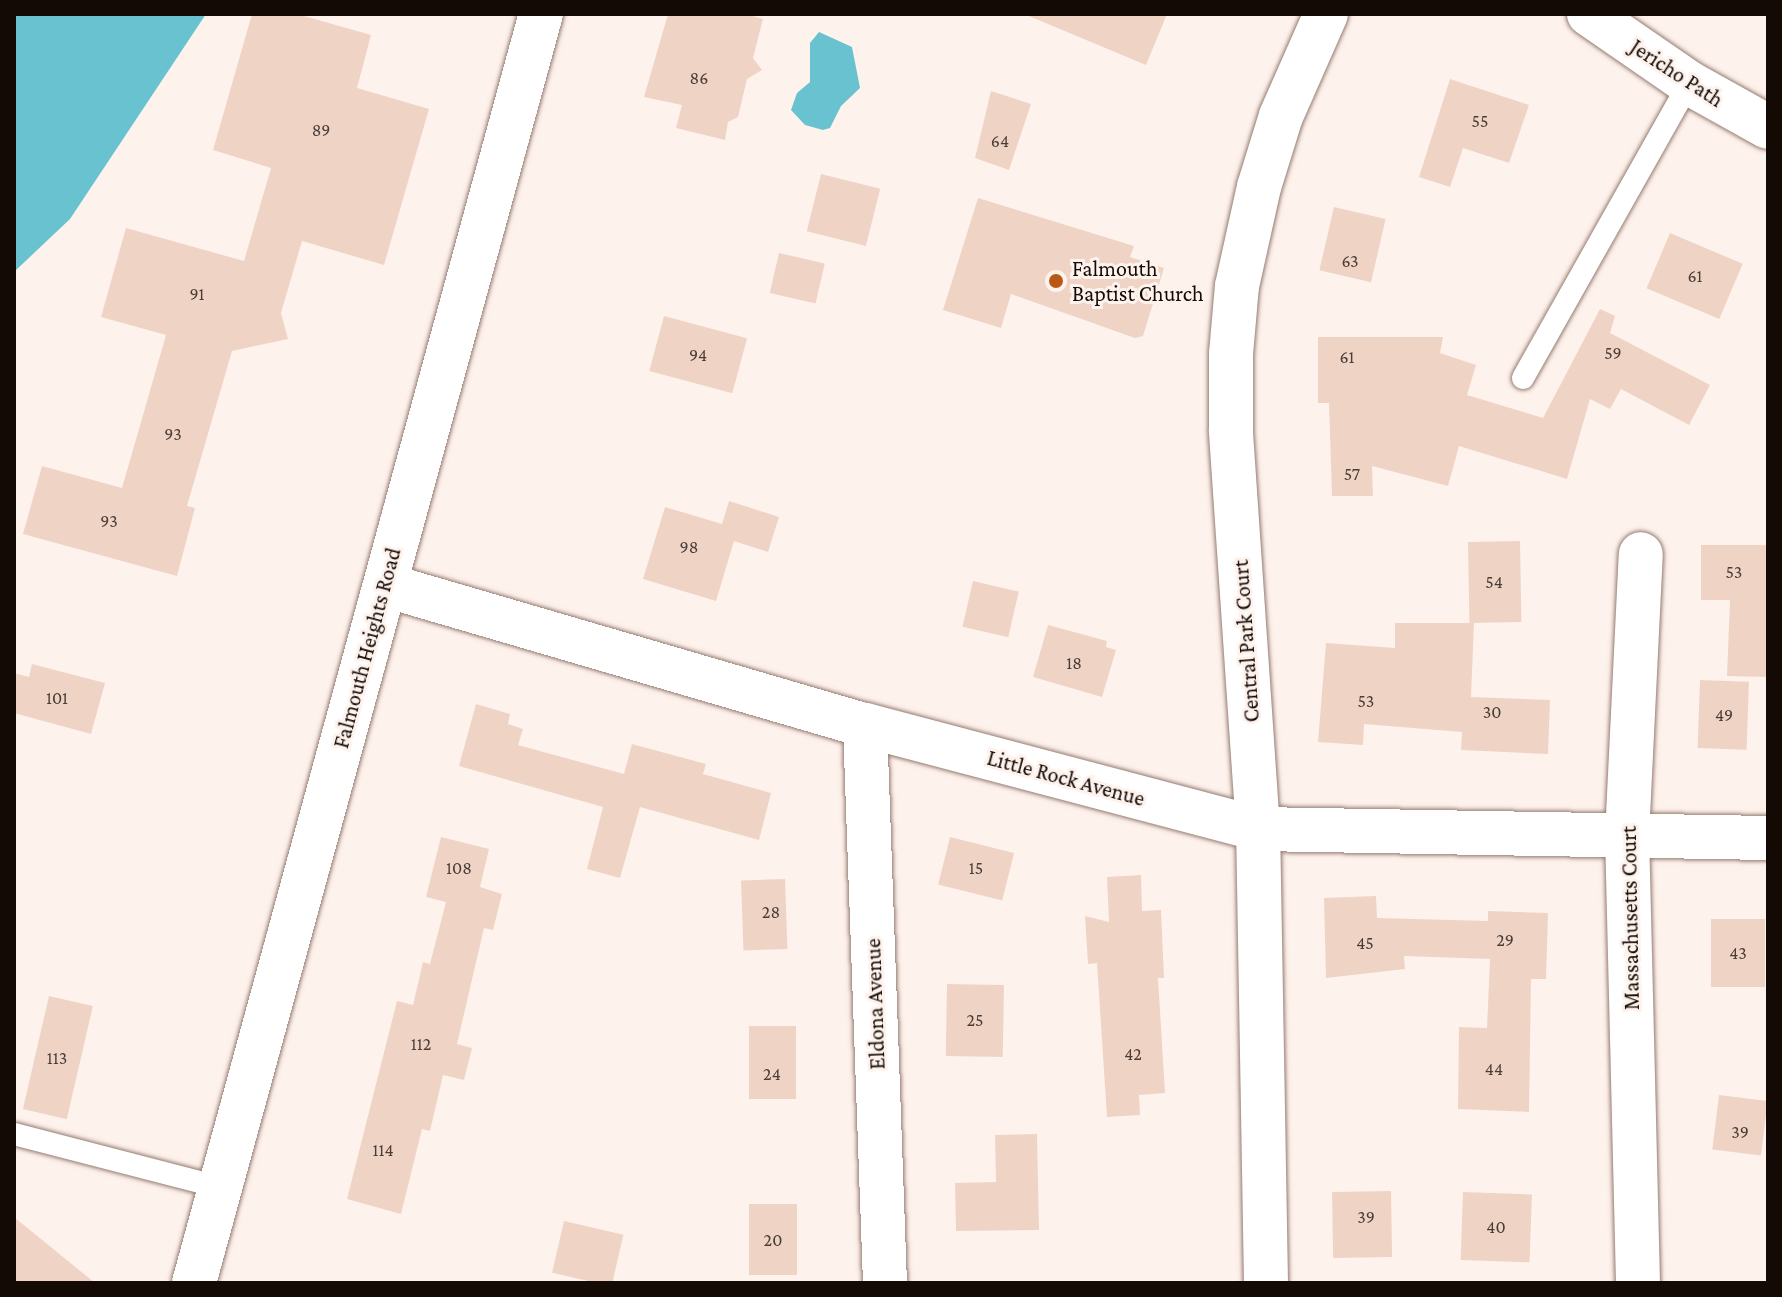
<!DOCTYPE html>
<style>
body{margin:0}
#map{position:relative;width:1782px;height:1297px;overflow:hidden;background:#fef2ed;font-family:"Crimson Pro",serif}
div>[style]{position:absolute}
.water>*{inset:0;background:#68c2cf}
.building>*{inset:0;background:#efd4c6;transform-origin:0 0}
.roads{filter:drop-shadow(0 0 2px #957c70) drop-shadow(0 0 2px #957c70)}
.service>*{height:22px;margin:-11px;padding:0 11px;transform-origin:11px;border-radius:11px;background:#fff}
.minor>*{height:44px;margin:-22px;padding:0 22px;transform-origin:22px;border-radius:22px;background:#fff}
.tertiary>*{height:44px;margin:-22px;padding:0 22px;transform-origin:22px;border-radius:22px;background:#fff}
.secondary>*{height:44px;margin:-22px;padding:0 22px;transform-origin:22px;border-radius:22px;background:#fff}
.dots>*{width:22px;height:22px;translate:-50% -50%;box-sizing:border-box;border:4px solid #fef2ed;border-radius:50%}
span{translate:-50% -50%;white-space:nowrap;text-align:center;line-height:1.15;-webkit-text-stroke:6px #fef2ed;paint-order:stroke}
.number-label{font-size:18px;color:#4a3c36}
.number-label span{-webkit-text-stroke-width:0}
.street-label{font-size:22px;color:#130a06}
.poi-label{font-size:22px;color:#130a06}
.left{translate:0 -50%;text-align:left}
.frame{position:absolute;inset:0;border:16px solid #130a06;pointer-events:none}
</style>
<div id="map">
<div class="water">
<i style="clip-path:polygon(14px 14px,206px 14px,70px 219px,14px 272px)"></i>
<i style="clip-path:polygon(819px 32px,852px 47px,860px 88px,841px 106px,830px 128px,823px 130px,805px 125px,791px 110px,797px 93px,810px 82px,810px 43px)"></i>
</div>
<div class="building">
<i style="clip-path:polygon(252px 14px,297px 14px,371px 35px,357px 88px,429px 109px,384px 265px,302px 241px,281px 313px,288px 339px,232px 351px,187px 506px,195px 508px,177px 576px,23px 534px,42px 466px,122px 488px,166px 335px,101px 317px,126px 228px,244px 261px,271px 168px,213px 150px)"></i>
<i style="clip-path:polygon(668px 14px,745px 14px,763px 19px,753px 58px,762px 70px,747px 79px,738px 117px,728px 122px,725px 140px,676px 128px,682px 105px,644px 97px)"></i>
<i style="clip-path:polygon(1024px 14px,1167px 14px,1146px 65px)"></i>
<i style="clip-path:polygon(1450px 79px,1529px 105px,1509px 163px,1463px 148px,1450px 187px,1419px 177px)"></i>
<i style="clip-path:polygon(991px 91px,1031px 104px,1009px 170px,975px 158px)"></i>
<i style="left:821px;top:174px;width:61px;height:59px;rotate:14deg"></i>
<i style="clip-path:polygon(978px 198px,1134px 246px,1130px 257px,1164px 268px,1143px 336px,1135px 338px,1011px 294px,1001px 328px,943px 310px)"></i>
<i style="left:1334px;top:207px;width:53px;height:65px;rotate:13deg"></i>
<i style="left:1670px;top:233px;width:79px;height:60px;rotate:23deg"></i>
<i style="left:779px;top:253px;width:47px;height:41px;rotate:13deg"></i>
<i style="clip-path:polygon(1600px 309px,1615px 316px,1610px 333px,1710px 385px,1689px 425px,1621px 389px,1610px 409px,1590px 399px,1567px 479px,1459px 446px,1448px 486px,1372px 466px,1373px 496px,1332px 496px,1329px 403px,1318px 403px,1318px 337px,1443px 337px,1440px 353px,1476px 365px,1467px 395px,1543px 418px)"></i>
<i style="left:664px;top:316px;width:86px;height:57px;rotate:15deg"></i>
<i style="clip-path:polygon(729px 501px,779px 517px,768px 552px,734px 541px,716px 601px,643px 579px,665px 507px,722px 524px)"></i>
<i style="left:1520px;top:541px;width:81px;height:52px;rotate:89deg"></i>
<i style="clip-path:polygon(1701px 545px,1768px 545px,1768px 677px,1727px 676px,1730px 600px,1701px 600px)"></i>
<i style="left:973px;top:581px;width:47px;height:47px;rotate:13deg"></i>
<i style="clip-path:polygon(1395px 623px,1474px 623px,1471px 697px,1550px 700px,1548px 754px,1461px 750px,1462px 732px,1364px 724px,1363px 745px,1318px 742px,1326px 643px,1395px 648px)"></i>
<i style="clip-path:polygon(1048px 625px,1107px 641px,1106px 647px,1116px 650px,1102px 697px,1033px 677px)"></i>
<i style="clip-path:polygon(32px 664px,105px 683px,91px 734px,14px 713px,14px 673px,29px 677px)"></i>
<i style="left:1700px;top:680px;width:49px;height:68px;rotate:2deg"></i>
<i style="clip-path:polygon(476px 704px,510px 714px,508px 724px,523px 729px,518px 745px,624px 774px,632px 744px,706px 764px,703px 774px,771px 793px,759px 840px,640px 807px,620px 878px,587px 869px,603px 807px,459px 766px)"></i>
<i style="clip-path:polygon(441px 837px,489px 849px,480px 887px,502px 894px,493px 930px,484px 928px,457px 1044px,472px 1048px,464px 1080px,443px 1075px,430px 1131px,422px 1129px,401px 1214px,347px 1199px,397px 1001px,413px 1005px,423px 962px,430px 964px,446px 902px,426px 897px)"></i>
<i style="left:950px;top:837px;width:66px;height:49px;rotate:14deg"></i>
<i style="clip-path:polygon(1141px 875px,1142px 911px,1161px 910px,1164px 978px,1158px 978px,1165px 1093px,1139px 1095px,1140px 1115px,1107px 1117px,1097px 963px,1088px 964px,1085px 916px,1109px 922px,1107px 877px)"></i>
<i style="left:785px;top:879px;width:70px;height:44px;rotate:88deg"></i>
<i style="clip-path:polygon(1376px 896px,1377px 918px,1488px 921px,1488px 911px,1548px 913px,1546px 979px,1531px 979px,1529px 1112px,1458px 1109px,1459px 1027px,1487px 1028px,1490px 959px,1404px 956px,1405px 969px,1326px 978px,1324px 898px)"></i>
<i style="left:1765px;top:919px;width:68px;height:54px;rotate:90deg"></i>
<i style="left:947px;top:984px;width:57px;height:72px;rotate:1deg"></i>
<i style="left:49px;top:996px;width:45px;height:116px;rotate:13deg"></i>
<i style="left:749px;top:1026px;width:47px;height:73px"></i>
<i style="left:1719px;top:1095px;width:49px;height:55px;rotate:7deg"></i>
<i style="clip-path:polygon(1037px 1134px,1039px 1230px,956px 1231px,955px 1183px,996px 1182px,995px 1135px)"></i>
<i style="left:1391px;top:1191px;width:66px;height:59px;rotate:89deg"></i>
<i style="left:1463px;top:1192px;width:69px;height:68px;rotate:2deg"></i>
<i style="left:749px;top:1204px;width:48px;height:71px"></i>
<i style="clip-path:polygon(14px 1217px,95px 1283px,14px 1283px)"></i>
<i style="left:564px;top:1221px;width:61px;height:53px;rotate:13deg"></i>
</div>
<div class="roads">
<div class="service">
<i style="left:1523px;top:378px;width:338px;rotate:-60.6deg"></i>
<i style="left:14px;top:1134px;width:212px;rotate:14.5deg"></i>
</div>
<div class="minor">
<i style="left:385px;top:585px;width:500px;rotate:16.3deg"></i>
<i style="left:865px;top:725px;width:407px;rotate:14.8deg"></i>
<i style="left:1258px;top:829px;width:510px;rotate:1.01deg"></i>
<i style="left:865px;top:725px;width:558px;rotate:87.95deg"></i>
<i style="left:1266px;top:1283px;width:454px;rotate:-91deg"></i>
<i style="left:1258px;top:829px;width:400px;rotate:-93.9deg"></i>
<i style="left:1231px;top:430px;width:76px;rotate:-90deg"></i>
<i style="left:1231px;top:354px;width:68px;rotate:-85deg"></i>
<i style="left:1237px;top:286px;width:101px;rotate:-77.5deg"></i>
<i style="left:1259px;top:187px;width:74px;rotate:-72.8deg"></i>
<i style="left:1281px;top:116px;width:111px;rotate:-66.2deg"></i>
<i style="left:1638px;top:1283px;width:447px;rotate:-91.4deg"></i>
<i style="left:1627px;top:836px;width:282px;rotate:-87.2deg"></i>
</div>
<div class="tertiary">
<i style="left:1589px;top:14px;width:121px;rotate:34.6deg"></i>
<i style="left:1689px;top:83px;width:90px;rotate:29.1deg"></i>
</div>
<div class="secondary">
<i style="left:194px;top:1283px;width:1316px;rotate:-74.71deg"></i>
</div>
</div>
<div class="dots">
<i style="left:1056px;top:281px;background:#b95915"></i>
</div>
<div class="number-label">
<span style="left:699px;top:78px">86</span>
<span style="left:1480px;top:121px">55</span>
<span style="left:321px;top:130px">89</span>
<span style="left:1000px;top:141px">64</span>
<span style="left:1350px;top:261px">63</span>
<span style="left:1695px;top:276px">61</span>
<span style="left:197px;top:294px">91</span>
<span style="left:1613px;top:353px">59</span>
<span style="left:698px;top:355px">94</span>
<span style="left:1347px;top:357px">61</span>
<span style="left:173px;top:434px">93</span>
<span style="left:1352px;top:474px">57</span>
<span style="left:109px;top:521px">93</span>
<span style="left:689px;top:547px">98</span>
<span style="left:1734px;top:572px">53</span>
<span style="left:1494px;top:582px">54</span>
<span style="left:1074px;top:663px">18</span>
<span style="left:57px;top:698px">101</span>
<span style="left:1366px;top:701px">53</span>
<span style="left:1492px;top:712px">30</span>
<span style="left:1724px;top:715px">49</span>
<span style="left:459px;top:868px">108</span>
<span style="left:976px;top:868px">15</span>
<span style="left:771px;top:912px">28</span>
<span style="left:1505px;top:940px">29</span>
<span style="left:1365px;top:943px">45</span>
<span style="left:1738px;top:953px">43</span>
<span style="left:975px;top:1020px">25</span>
<span style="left:421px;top:1044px">112</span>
<span style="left:1133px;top:1054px">42</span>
<span style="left:57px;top:1058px">113</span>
<span style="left:1494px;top:1069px">44</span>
<span style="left:772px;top:1074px">24</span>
<span style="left:1740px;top:1132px">39</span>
<span style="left:383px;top:1150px">114</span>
<span style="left:1366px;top:1217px">39</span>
<span style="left:1496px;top:1227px">40</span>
<span style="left:773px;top:1240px">20</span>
</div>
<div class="street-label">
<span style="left:1677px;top:73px;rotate:33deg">Jericho Path</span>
<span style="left:1246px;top:641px;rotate:-94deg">Central Park Court</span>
<span style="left:367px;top:648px;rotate:-75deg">Falmouth Heights Road</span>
<span style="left:1066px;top:778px;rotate:15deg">Little Rock Avenue</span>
<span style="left:1630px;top:918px;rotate:-91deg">Massachusetts Court</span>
<span style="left:875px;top:1004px;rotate:-92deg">Eldona Avenue</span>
</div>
<div class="poi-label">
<span class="left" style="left:1072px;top:281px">Falmouth<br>Baptist Church</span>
</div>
<div class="frame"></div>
</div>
